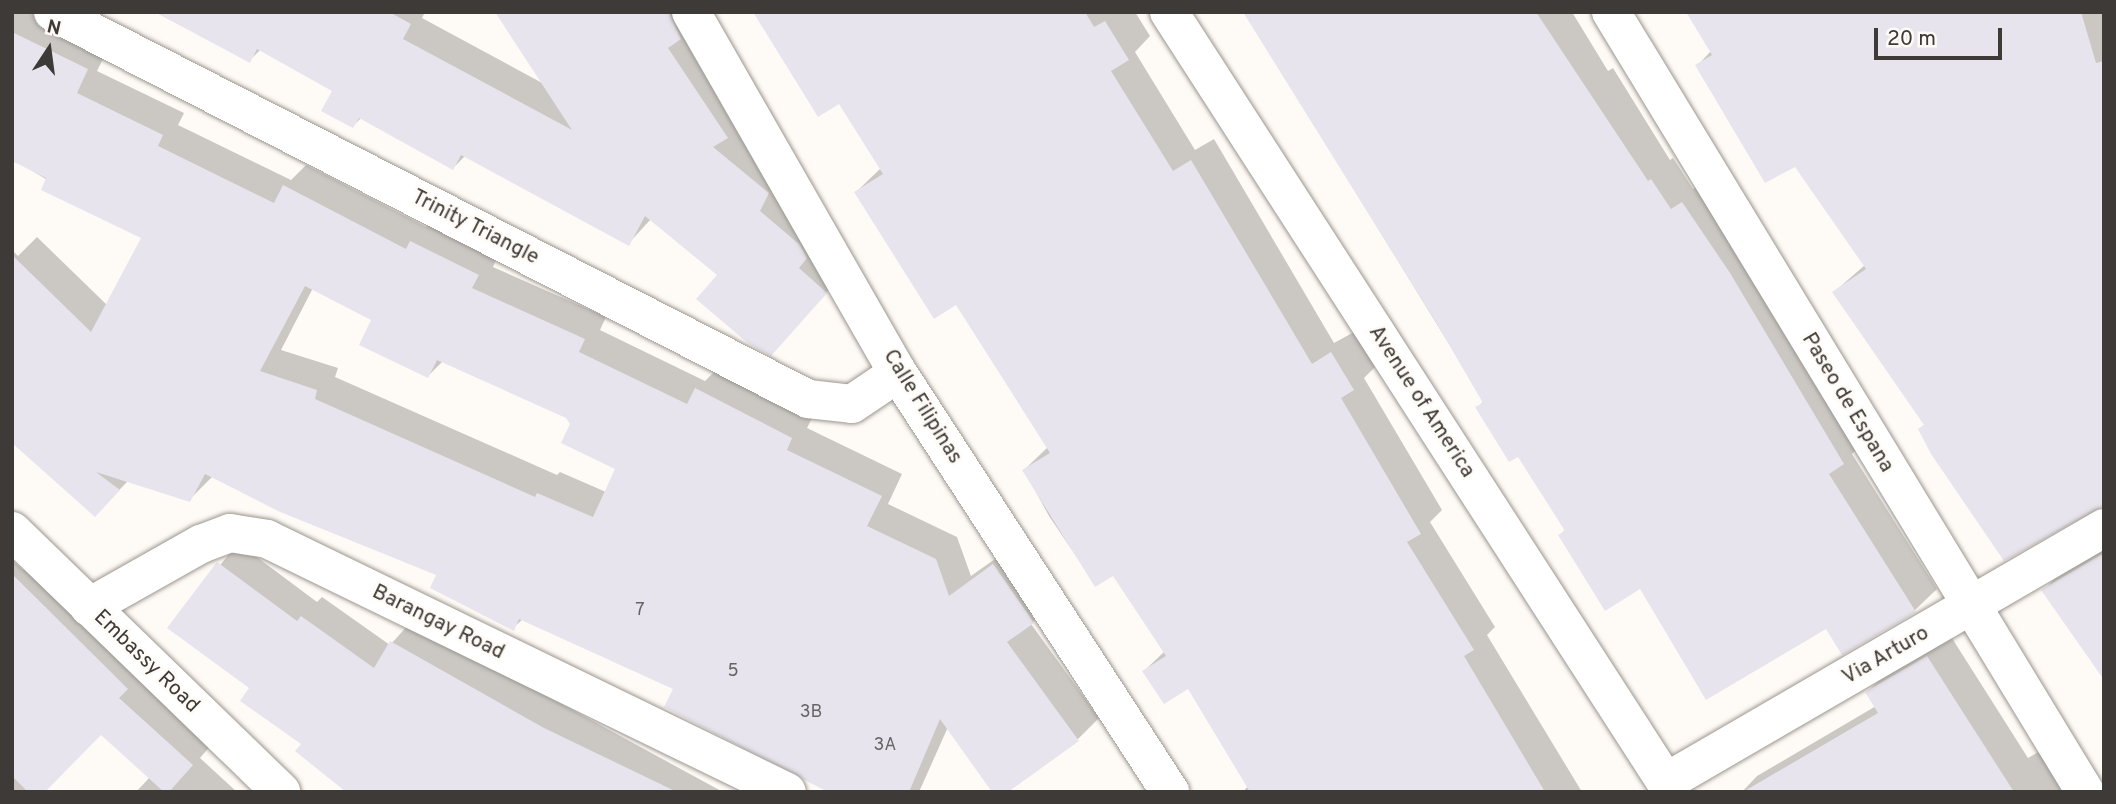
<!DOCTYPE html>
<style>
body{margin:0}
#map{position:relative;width:2116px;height:804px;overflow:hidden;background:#fefaf5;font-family:Overpass,sans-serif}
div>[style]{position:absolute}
.shadow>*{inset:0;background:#0003}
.building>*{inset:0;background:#e8e4ed}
.roads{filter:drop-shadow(0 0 2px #9c968f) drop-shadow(0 0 2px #9c968f)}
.minor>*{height:38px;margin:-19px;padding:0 19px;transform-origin:19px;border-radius:19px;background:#fff}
span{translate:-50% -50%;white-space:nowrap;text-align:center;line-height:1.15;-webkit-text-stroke:5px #fefaf5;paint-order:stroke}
.number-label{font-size:18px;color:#686464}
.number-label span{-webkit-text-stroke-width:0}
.street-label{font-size:21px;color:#3d3a37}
.frame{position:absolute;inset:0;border:14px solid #3d3a37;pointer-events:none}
.north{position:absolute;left:14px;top:14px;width:70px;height:70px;-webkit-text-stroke:5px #fefaf5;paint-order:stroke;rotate:13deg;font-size:19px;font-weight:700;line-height:28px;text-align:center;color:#3d3a37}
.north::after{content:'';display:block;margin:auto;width:24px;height:32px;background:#3d3a37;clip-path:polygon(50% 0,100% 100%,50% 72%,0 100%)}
.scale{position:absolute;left:1874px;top:28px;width:128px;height:32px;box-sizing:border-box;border:4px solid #3d3a37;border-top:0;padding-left:9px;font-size:21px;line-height:24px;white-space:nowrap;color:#3d3a37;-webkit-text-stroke:5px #fefaf5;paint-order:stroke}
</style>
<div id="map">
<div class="shadow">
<i style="clip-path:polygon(evenodd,12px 12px,37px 12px,109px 47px,97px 71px,184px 113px,178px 125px,291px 180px,306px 165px,426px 227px,433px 221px,499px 253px,493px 267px,606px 317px,600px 330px,705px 381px,718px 368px,813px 416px,807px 428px,902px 474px,888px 504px,957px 537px,971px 576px,1016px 544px,1055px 600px,1031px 624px,1099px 718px,1078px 739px,948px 727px,919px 792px,834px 792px,675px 688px,523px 619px,513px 628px,439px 574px,213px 476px,189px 500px,128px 481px,95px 515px,12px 440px,12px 250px,18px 256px,37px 237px,107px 305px,144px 237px,12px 159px,12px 12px,313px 288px,374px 319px,428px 376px,443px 361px,567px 417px,617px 468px,606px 492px,560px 472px,557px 475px,335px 377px,338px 368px,281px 350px,313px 288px)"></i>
<i style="clip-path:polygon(155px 12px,425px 12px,422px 18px,544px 84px,497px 12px,699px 12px,747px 117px,735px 128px,789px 172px,846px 271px,771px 354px,720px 274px,651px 219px,628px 244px,466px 155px,453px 168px,361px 118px,353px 126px,335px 90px,261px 49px,249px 61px)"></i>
<i style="clip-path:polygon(755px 12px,1135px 12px,1150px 36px,1135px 52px,1195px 150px,1214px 139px,1334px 343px,1354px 332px,1375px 367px,1364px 378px,1442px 510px,1430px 522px,1495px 627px,1487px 635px,1582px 792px,1243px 792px,1248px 786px,1188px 687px,1144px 671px,1165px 651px,1113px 574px,1095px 584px,1049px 516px,1024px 470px,1048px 447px,957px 302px,856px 192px,881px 168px,840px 102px)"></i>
<i style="clip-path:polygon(1245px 12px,1572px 12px,1608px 71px,1613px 68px,1670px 160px,1673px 158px,1693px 189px,1705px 182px,1865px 441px,1852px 454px,1937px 589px,1915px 610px,1826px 627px,1641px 587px,1560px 535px,1566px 529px,1519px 454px,1477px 408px,1484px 401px)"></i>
<i style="clip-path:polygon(1964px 12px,2104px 12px,2104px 505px,1920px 429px,1925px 424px,1834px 292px,1865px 265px,1795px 165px,1697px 66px,1711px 51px)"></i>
<i style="clip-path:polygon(238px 543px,317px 602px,322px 597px,390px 645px,411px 622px,723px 792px,348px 792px,252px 687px,170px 627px)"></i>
<i style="clip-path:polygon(2104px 546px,2104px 677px,2044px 590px,2064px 569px)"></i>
<i style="clip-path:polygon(39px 554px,212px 744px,200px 758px,237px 792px,136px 792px,150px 777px,101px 733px,42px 792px,12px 792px,12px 560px,23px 570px)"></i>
<i style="clip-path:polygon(1950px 635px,2028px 758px,2045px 748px,2073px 792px,1742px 792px,1757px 776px,1876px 706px,1867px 692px,1890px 670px)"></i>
</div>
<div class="building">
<i style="clip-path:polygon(155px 12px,389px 12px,411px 24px,403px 39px,572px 130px,495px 12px,669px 12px,681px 39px,668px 48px,728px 138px,713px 147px,769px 193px,760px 211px,800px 245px,807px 258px,799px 268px,827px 293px,771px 356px,749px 344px,696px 299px,717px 275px,645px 216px,629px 246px,461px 155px,453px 170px,359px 118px,353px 128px,321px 111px,332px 91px,257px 49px,250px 63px)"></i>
<i style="clip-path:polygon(753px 12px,1085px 12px,1094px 27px,1105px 21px,1129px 60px,1111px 71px,1173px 171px,1191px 160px,1312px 364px,1331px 352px,1354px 390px,1341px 398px,1421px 534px,1407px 542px,1474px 650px,1464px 656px,1545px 792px,1250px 792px,1188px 689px,1164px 704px,1142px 671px,1166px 656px,1113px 576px,1095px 587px,1022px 470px,1050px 453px,956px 305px,934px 319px,854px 192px,883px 174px,839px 104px,818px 117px)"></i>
<i style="clip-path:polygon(1243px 12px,1536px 12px,1648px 181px,1651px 179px,1671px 209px,1682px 202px,1730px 273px,1844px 464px,1829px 474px,1916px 612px,1842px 655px,1826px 629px,1706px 700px,1640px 589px,1605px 611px,1558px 535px,1565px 531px,1518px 457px,1509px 462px,1475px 407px,1483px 403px,1437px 324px)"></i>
<i style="clip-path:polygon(1686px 12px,2081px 12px,2096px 63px,2104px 61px,2104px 506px,2004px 561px,1931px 454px,1918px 429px,1924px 425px,1832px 292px,1866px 269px,1795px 167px,1765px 183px,1695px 65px,1712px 55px)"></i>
<i style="clip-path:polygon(evenodd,12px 32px,88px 69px,77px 93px,163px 135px,158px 146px,274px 203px,283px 185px,406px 249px,410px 241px,479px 275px,472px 288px,585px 339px,579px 352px,687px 404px,695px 388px,792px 438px,787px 450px,882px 496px,867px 526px,936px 559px,949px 596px,993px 564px,1034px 623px,1007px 642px,1079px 741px,1008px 792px,992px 792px,940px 719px,909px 792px,828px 792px,664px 707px,673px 689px,519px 619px,514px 631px,430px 588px,436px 575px,278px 511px,205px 474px,190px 502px,96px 472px,120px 490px,95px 517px,12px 443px,12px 255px,91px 332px,141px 238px,41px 190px,46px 178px,12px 161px,12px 32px,305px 286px,371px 320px,359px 345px,428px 378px,437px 360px,566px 418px,570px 424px,561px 443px,615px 469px,593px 517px,537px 493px,535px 497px,315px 399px,317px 390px,260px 371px,305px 286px)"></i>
<i style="clip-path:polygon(2104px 553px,2104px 680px,2041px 590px)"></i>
<i style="clip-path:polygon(217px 562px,297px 621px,301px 616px,374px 668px,390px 641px,544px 728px,677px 792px,346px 792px,295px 751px,301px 744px,240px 701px,249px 688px,167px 628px)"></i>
<i style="clip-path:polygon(12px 574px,128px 689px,119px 698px,193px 765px,169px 792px,164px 792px,101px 735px,45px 792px,28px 792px,12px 776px)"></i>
<i style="clip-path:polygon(1927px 656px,2014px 792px,1743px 792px,1878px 713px,1865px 692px)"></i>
</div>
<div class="roads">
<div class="minor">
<i style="left:53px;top:12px;width:848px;rotate:27.14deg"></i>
<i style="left:808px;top:399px;width:44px;rotate:6.5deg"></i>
<i style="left:852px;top:404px;width:55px;rotate:-34deg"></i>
<i style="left:691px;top:12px;width:416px;rotate:60.2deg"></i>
<i style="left:898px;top:373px;width:500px;rotate:57deg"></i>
<i style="left:1169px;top:12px;width:928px;rotate:57.18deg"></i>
<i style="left:1611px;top:12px;width:913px;rotate:58.71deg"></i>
<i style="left:12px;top:531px;width:375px;rotate:44.1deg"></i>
<i style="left:89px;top:607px;width:129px;rotate:-29.4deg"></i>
<i style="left:201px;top:544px;width:31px;rotate:-21deg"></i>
<i style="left:230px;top:533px;width:37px;rotate:9deg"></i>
<i style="left:267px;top:539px;width:578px;rotate:25.94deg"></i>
<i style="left:1666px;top:782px;width:506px;rotate:-30.11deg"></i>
</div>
</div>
<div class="number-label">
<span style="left:640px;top:611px">7</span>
<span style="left:733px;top:672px">5</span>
<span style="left:811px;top:713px">3B</span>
<span style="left:885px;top:746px">3A</span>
</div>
<div class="street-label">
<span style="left:475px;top:228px;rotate:27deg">Trinity Triangle</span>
<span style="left:1421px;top:402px;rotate:57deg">Avenue of America</span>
<span style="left:1847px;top:403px;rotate:59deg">Paseo de Espana</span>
<span style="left:922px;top:407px;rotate:58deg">Calle Filipinas</span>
<span style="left:438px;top:623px;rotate:26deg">Barangay Road</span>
<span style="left:1886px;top:656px;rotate:-30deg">Via Arturo</span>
<span style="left:146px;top:662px;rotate:44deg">Embassy Road</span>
</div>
<div class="frame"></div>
<div class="north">N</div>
<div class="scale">20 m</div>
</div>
